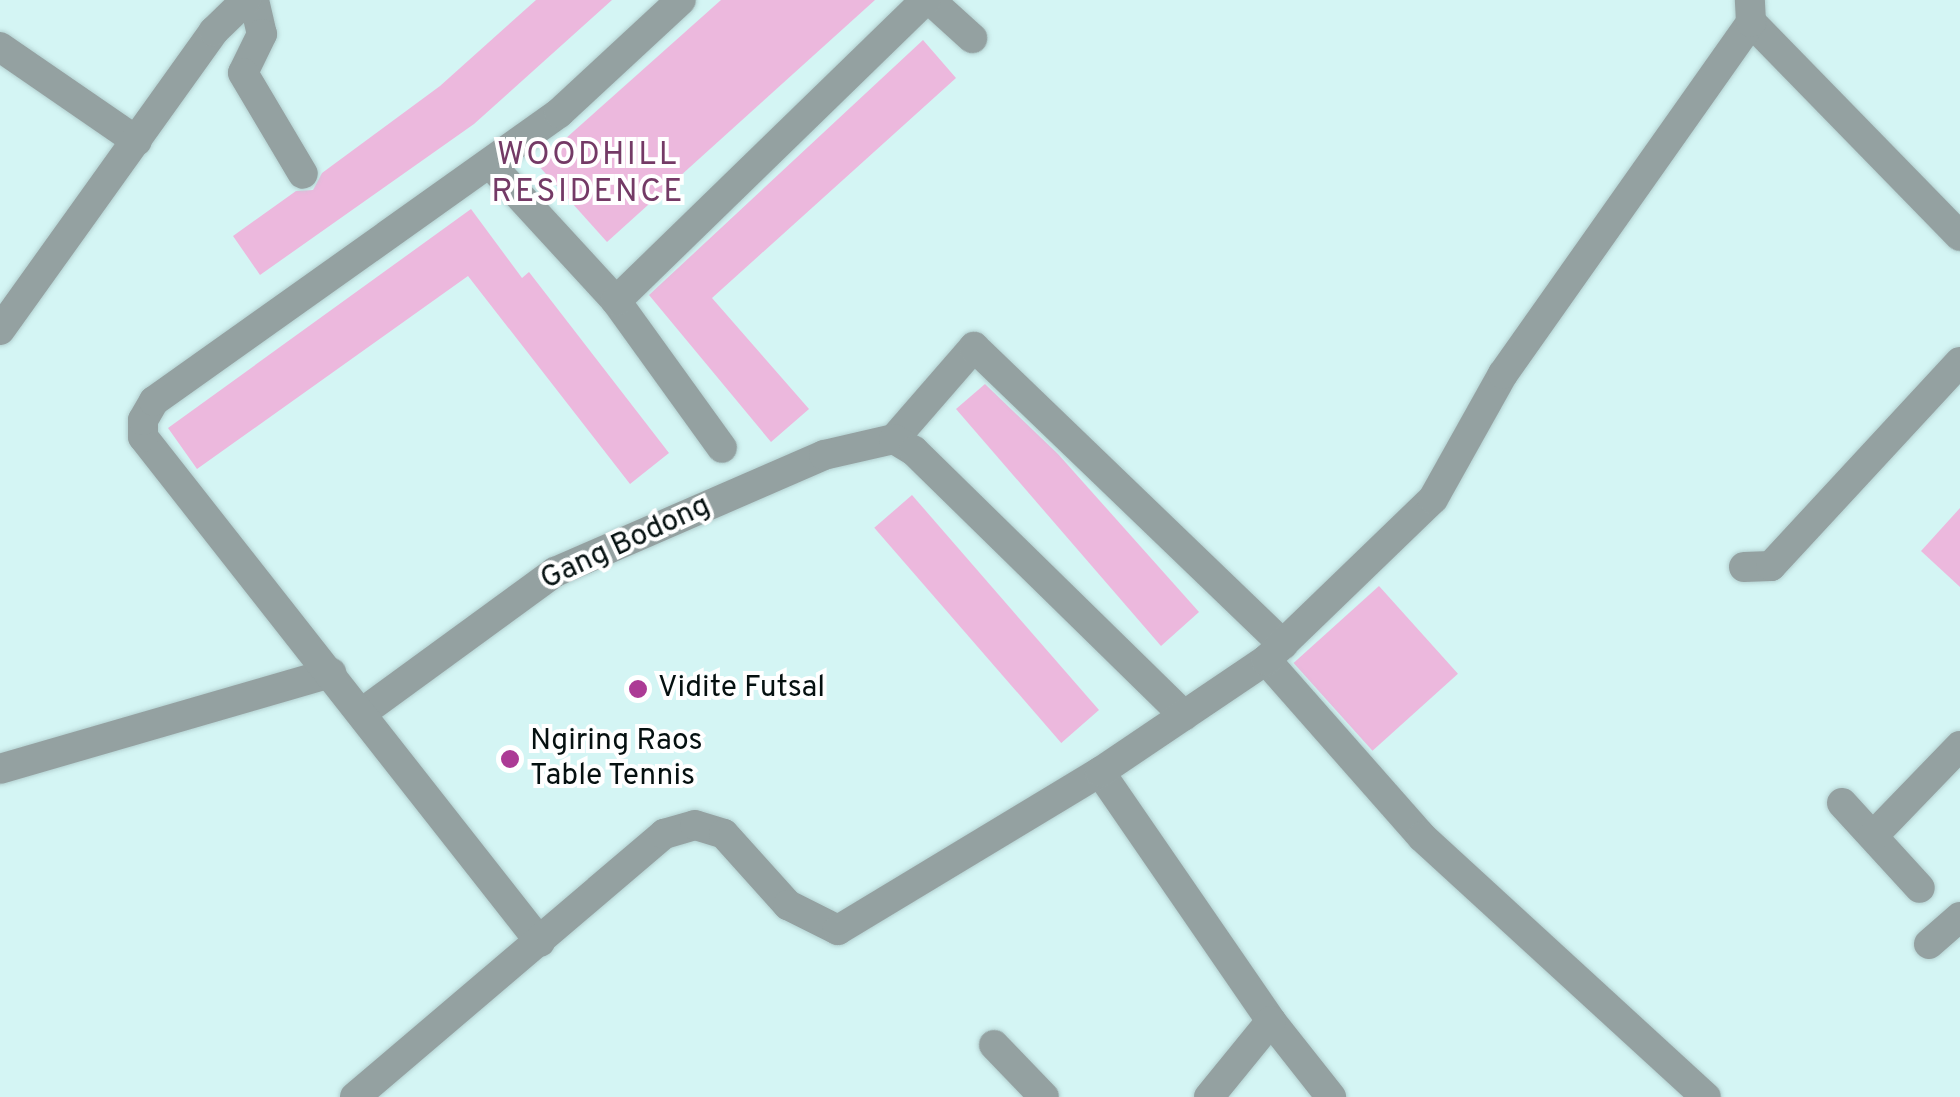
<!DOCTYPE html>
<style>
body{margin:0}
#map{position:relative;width:1960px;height:1097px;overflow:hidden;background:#d4f5f4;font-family:Overpass,sans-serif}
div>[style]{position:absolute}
.building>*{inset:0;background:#ecb8dd;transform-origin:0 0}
.roads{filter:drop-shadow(0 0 2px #b3d0d0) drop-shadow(0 0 2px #b3d0d0)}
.street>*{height:30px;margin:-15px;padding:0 15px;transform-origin:15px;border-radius:15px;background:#94a1a1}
.dots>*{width:28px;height:28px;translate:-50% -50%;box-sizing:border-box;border:5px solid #fff;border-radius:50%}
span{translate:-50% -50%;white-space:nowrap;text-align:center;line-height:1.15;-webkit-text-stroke:8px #fff;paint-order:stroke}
.street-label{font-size:30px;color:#051010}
.poi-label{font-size:30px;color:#051010}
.left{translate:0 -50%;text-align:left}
.neighbourhood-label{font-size:32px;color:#743a66;letter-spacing:2.5px}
</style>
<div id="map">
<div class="building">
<i style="clip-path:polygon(536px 0,612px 0,474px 124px,260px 275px,233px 236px,296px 191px,313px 190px,322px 173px,440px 86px)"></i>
<i style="clip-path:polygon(721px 0,875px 0,607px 242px,537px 164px)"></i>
<i style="clip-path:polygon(923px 40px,956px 78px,712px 298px,809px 409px,771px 442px,649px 295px)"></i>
<i style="clip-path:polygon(471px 209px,522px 278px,529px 272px,669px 453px,630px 484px,468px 276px,197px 469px,168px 428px)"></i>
<i style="clip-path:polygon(985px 384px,1058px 454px,1199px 612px,1161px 646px,956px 409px)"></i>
<i style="left:912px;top:495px;width:285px;height:50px;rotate:49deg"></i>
<i style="clip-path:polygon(1960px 508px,1960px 587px,1921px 551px)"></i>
<i style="left:1379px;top:586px;width:118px;height:115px;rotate:48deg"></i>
</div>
<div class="roads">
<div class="street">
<i style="left:254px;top:0;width:35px;rotate:77deg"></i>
<i style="left:262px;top:34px;width:43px;rotate:116deg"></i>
<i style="left:243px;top:73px;width:117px;rotate:59.3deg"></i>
<i style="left:930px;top:0;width:57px;rotate:42.1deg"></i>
<i style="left:1751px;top:22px;width:299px;rotate:45.7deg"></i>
<i style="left:0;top:47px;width:166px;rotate:34.5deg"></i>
<i style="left:491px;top:165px;width:185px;rotate:47.4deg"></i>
<i style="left:616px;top:301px;width:181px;rotate:54.2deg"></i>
<i style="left:616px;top:301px;width:432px;rotate:-44.2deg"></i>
<i style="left:0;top:330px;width:368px;rotate:-54.4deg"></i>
<i style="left:214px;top:31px;width:45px;rotate:-44.1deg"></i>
<i style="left:894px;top:439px;width:122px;rotate:-49deg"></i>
<i style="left:974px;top:347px;width:429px;rotate:43.9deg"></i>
<i style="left:1744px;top:567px;width:27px;rotate:-2deg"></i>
<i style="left:1771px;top:566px;width:278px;rotate:-47.2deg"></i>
<i style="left:1266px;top:660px;width:236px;rotate:48.6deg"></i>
<i style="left:1422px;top:837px;width:385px;rotate:42.5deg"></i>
<i style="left:363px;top:712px;width:238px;rotate:-36.1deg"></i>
<i style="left:555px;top:572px;width:293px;rotate:-23.5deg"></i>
<i style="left:824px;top:455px;width:72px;rotate:-12.9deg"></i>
<i style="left:894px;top:439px;width:23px;rotate:31deg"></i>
<i style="left:914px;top:451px;width:378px;rotate:44.4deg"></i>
<i style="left:0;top:769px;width:345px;rotate:-16.2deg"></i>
<i style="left:1100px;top:772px;width:302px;rotate:55.5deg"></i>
<i style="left:1271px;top:1021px;width:97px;rotate:51.7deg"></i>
<i style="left:1842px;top:803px;width:115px;rotate:47.5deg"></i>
<i style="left:1873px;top:836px;width:125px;rotate:-46deg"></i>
<i style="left:540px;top:942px;width:642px;rotate:-128.17deg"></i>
<i style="left:143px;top:437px;width:17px;rotate:-90deg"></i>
<i style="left:143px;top:420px;width:22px;rotate:-60deg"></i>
<i style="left:154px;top:401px;width:497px;rotate:-35.4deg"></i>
<i style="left:559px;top:113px;width:166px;rotate:-42.8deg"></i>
<i style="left:1929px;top:944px;width:41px;rotate:-41.1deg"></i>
<i style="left:994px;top:1045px;width:72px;rotate:46.1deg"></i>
<i style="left:355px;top:1097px;width:406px;rotate:-40.4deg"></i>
<i style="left:664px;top:834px;width:32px;rotate:-16deg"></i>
<i style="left:695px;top:825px;width:30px;rotate:17deg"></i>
<i style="left:724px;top:834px;width:96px;rotate:48deg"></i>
<i style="left:788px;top:905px;width:56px;rotate:26.6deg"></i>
<i style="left:838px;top:930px;width:306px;rotate:-31.1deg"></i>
<i style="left:1100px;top:772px;width:200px;rotate:-34deg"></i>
<i style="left:1266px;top:660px;width:232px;rotate:-44deg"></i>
<i style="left:1433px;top:499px;width:143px;rotate:-60.8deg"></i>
<i style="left:1503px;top:374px;width:431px;rotate:-54.8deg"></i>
<i style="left:1751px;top:22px;width:22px;rotate:-93deg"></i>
<i style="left:1209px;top:1097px;width:98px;rotate:-50.8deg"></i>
</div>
</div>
<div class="dots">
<i style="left:638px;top:689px;background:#ac3a95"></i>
<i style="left:510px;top:759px;background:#ac3a95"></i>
</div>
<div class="street-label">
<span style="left:626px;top:544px;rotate:-25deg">Gang Bodong</span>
</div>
<div class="poi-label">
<span class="left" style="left:658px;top:689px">Vidite Futsal</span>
<span class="left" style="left:530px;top:759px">Ngiring Raos<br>Table Tennis</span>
</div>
<div class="neighbourhood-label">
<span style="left:588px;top:175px">WOODHILL<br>RESIDENCE</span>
</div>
</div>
